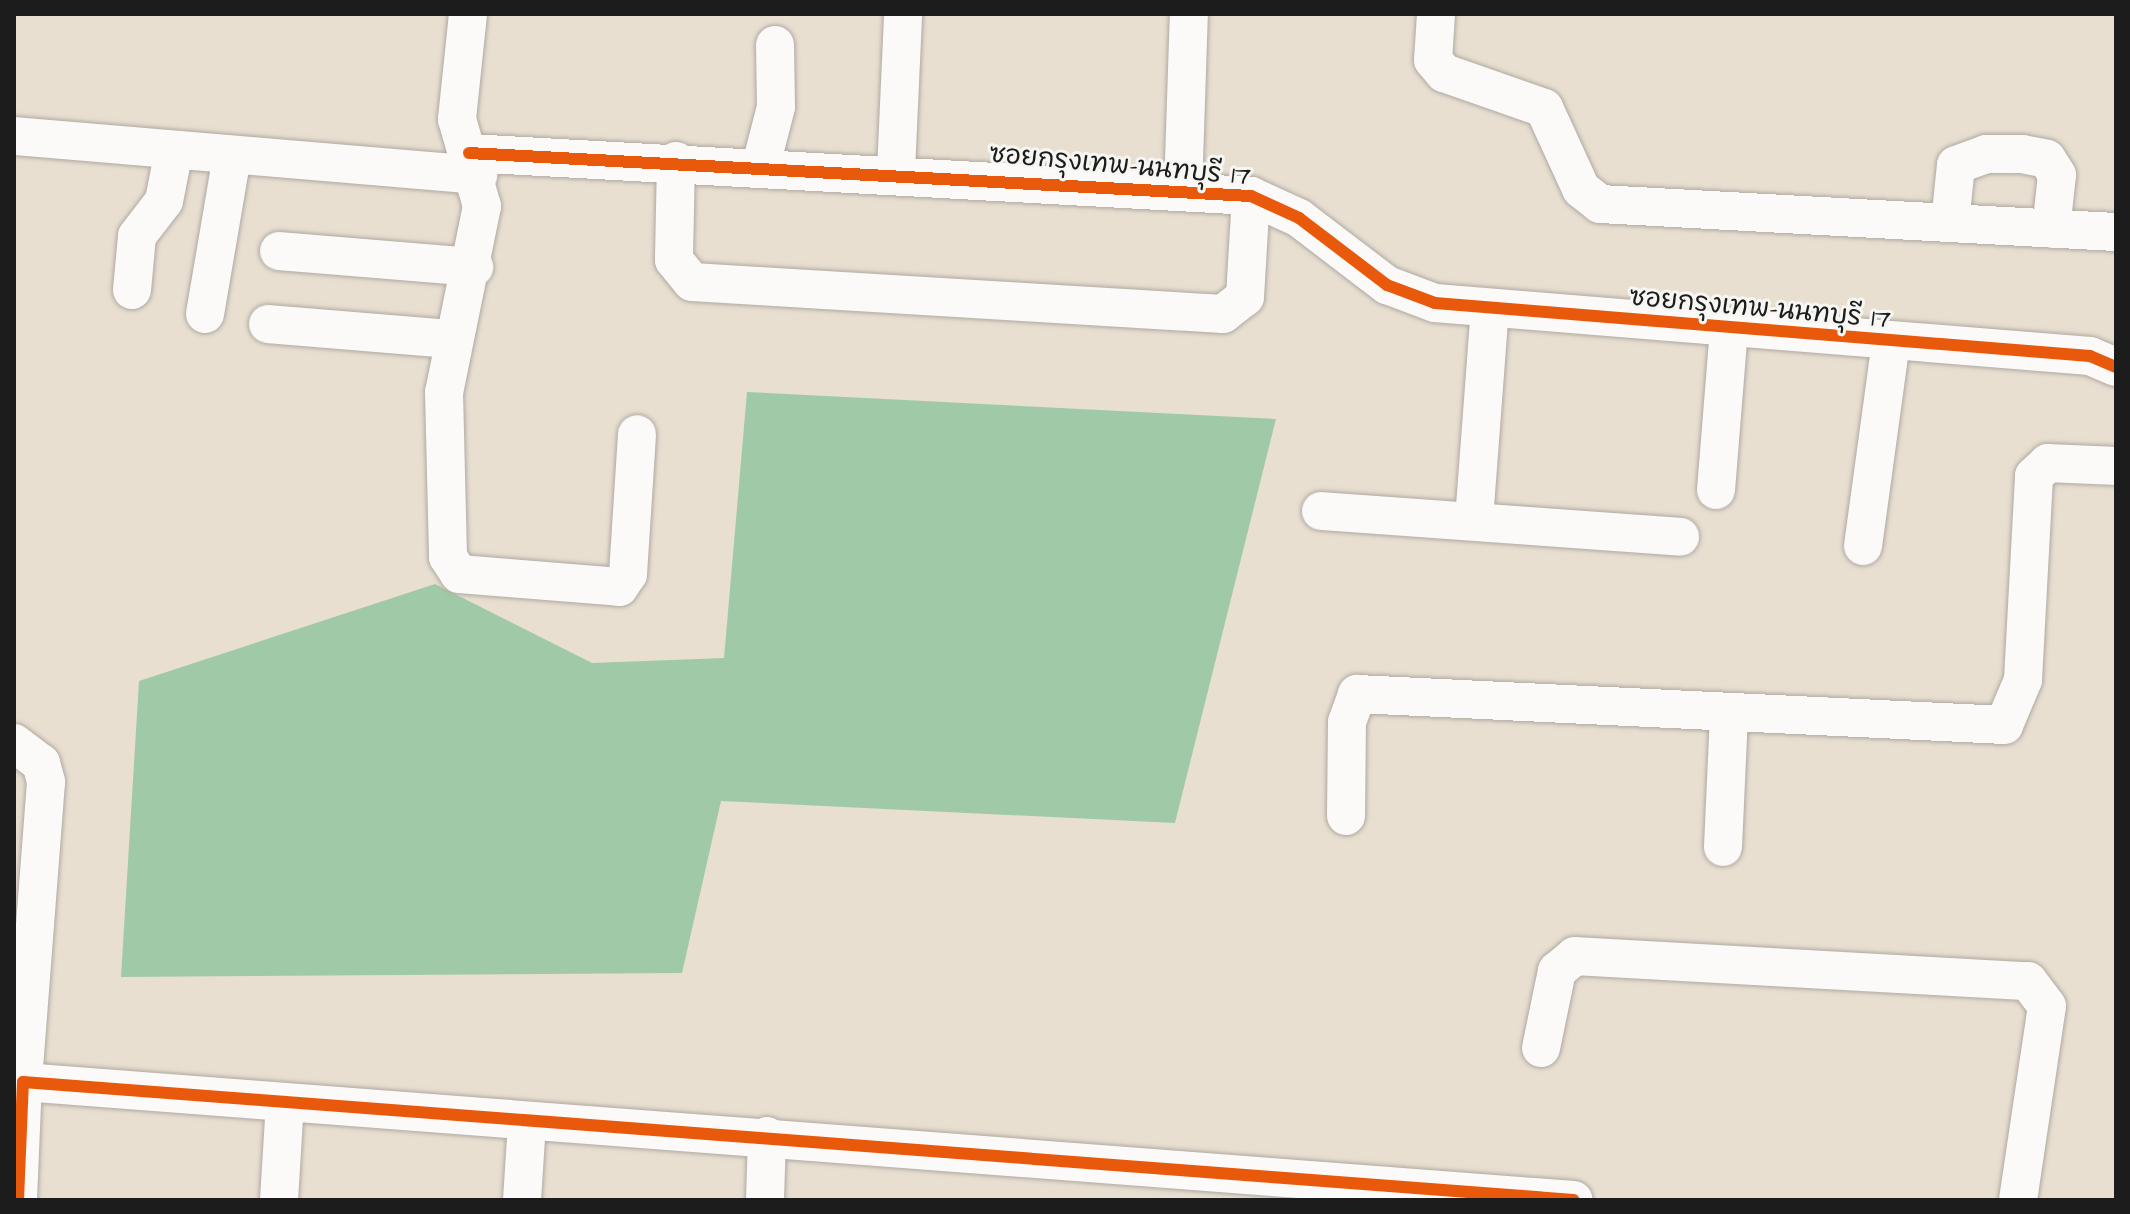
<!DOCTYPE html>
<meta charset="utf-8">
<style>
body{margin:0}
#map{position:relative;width:2130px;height:1214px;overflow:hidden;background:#e8dfd1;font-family:"Architects Daughter","Playpen Sans Thai",sans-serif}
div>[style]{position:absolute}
.forest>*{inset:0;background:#a0caa7}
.roads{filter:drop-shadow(0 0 2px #afa9a1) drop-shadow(0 0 2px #afa9a1)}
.minor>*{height:38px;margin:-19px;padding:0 19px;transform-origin:19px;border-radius:19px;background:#fcfaf8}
.cycleway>*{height:12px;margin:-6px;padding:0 6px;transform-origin:6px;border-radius:6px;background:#e8590c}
span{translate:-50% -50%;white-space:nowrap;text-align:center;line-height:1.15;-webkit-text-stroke:6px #f6f6f2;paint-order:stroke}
.street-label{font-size:26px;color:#1c1c1c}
.frame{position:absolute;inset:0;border:16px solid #1c1c1c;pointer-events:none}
</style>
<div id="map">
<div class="forest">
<i style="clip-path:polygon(747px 392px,1276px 419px,1175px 823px,721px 801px,682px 973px,121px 977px,139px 681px,435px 584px,592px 663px,724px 658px)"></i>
</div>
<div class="roads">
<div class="minor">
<i style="left:468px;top:14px;width:106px;rotate:96deg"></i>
<i style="left:457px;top:119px;width:91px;rotate:74deg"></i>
<i style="left:482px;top:206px;width:190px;rotate:101.5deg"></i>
<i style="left:444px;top:392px;width:165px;rotate:88.6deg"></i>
<i style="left:448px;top:557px;width:20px;rotate:57deg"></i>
<i style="left:459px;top:574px;width:161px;rotate:4.6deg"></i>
<i style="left:619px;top:587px;width:16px;rotate:-55deg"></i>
<i style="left:628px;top:574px;width:140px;rotate:-86.3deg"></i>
<i style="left:1436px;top:14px;width:46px;rotate:93.7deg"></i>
<i style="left:1433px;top:60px;width:17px;rotate:50deg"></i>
<i style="left:1444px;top:73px;width:106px;rotate:19.3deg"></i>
<i style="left:1544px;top:108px;width:89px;rotate:65.4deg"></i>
<i style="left:1581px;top:189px;width:24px;rotate:38deg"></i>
<i style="left:1600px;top:204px;width:517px;rotate:3.11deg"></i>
<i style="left:14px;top:136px;width:466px;rotate:4.8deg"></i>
<i style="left:469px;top:153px;width:783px;rotate:3.15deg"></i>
<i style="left:1251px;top:196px;width:53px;rotate:24.6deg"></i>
<i style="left:1299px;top:218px;width:111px;rotate:37.3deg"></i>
<i style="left:1387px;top:285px;width:51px;rotate:20.6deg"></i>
<i style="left:1435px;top:303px;width:657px;rotate:4.63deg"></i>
<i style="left:2090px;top:356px;width:28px;rotate:23deg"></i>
<i style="left:676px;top:161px;width:99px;rotate:91.2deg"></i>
<i style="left:674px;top:260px;width:28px;rotate:51deg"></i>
<i style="left:692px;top:282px;width:532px;rotate:3.45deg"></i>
<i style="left:1223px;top:314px;width:28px;rotate:-38deg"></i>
<i style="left:1245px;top:297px;width:101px;rotate:-86.6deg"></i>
<i style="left:761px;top:165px;width:60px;rotate:-75.5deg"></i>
<i style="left:776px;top:107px;width:62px;rotate:-90.9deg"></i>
<i style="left:896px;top:171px;width:157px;rotate:-87.4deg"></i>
<i style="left:1183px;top:191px;width:177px;rotate:-88.1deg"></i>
<i style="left:1950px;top:223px;width:58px;rotate:-84.1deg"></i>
<i style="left:1956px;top:165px;width:32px;rotate:-20deg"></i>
<i style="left:1986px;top:154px;width:36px"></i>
<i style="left:2022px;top:154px;width:25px;rotate:11deg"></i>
<i style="left:2047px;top:159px;width:19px;rotate:58deg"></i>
<i style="left:2057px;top:175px;width:54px;rotate:96.3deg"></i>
<i style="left:279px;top:251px;width:196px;rotate:4.7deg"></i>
<i style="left:132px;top:290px;width:54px;rotate:-84.7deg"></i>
<i style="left:137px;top:236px;width:44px;rotate:-52.4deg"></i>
<i style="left:164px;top:201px;width:52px;rotate:-78.9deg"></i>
<i style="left:205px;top:314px;width:160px;rotate:-80.3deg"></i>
<i style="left:268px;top:324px;width:182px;rotate:4.7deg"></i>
<i style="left:1716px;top:490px;width:164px;rotate:-85.4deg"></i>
<i style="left:1321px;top:511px;width:360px;rotate:4.1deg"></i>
<i style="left:1474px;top:520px;width:212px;rotate:-85.7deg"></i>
<i style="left:1863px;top:546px;width:206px;rotate:-82.2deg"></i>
<i style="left:14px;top:743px;width:34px;rotate:37deg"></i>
<i style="left:41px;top:763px;width:20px;rotate:75deg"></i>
<i style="left:46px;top:782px;width:301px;rotate:94.4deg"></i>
<i style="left:1346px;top:816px;width:94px;rotate:-89.4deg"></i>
<i style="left:1347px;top:722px;width:30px;rotate:-70deg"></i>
<i style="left:1357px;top:694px;width:648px;rotate:2.74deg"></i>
<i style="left:2004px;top:725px;width:49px;rotate:-67.1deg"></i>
<i style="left:2023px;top:680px;width:204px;rotate:-86.9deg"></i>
<i style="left:2034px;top:476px;width:19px;rotate:-43deg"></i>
<i style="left:2048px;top:463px;width:68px;rotate:2.5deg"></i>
<i style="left:1723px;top:847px;width:131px;rotate:-87.4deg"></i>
<i style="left:1541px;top:1048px;width:79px;rotate:-78.3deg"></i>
<i style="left:1557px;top:971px;width:23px;rotate:-40deg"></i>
<i style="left:1575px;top:956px;width:454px;rotate:3.2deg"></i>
<i style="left:2028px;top:981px;width:31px;rotate:53deg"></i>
<i style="left:2047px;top:1006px;width:196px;rotate:98.5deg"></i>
<i style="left:18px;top:1200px;width:118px;rotate:-87.6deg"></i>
<i style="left:23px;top:1082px;width:1555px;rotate:4.35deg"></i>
<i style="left:279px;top:1200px;width:97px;rotate:-86.5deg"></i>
<i style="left:522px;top:1200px;width:78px;rotate:-86.3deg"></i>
<i style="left:765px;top:1200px;width:64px;rotate:-88.2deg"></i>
</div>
</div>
<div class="cycleway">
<i style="left:469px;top:153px;width:783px;rotate:3.15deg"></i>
<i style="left:1251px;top:196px;width:53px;rotate:24.6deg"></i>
<i style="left:1299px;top:218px;width:111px;rotate:37.3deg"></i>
<i style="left:1387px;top:285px;width:51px;rotate:20.6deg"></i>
<i style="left:1435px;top:303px;width:657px;rotate:4.63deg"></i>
<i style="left:2090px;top:356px;width:28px;rotate:23deg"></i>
<i style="left:18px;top:1200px;width:118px;rotate:-87.6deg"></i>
<i style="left:23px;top:1082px;width:1555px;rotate:4.35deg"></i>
</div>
<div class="street-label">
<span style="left:1120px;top:166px;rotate:5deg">ซอยกรุงเทพ-นนทบุรี 17</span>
<span style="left:1760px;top:309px;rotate:5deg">ซอยกรุงเทพ-นนทบุรี 17</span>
</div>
<div class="frame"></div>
</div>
